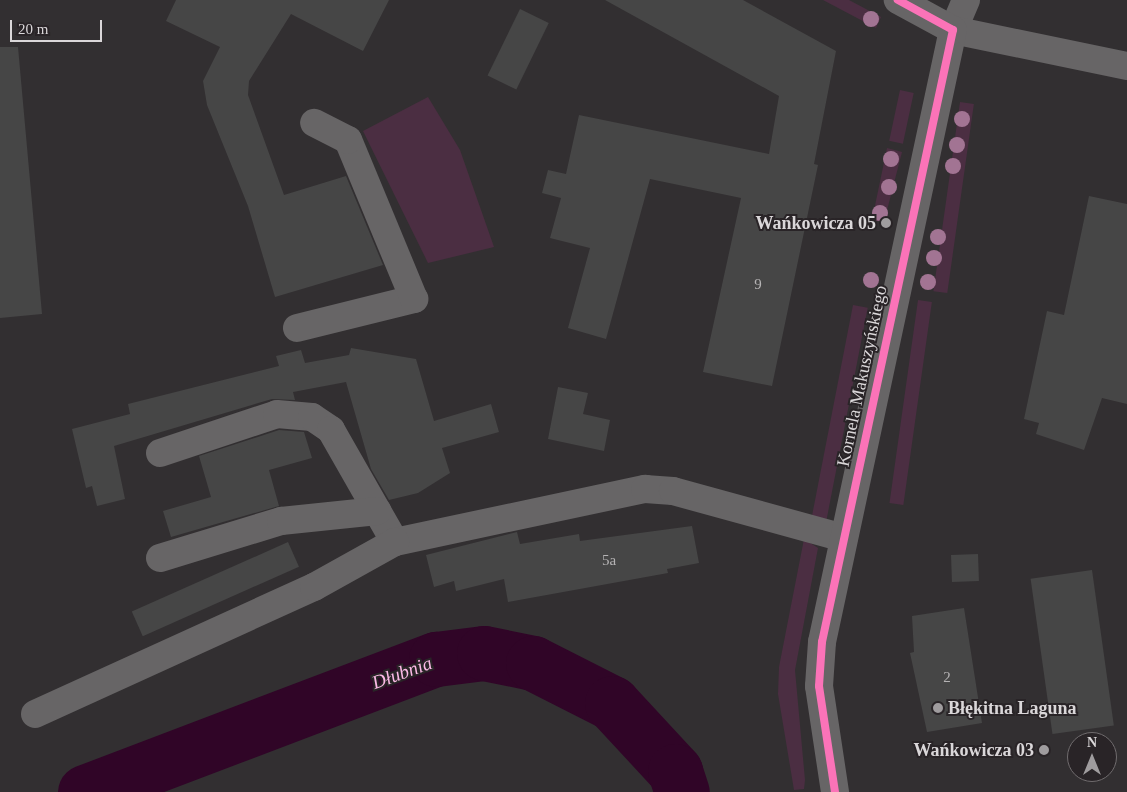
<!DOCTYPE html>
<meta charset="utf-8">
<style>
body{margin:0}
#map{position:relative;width:1127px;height:792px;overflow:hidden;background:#322f31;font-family:"Times New Roman",serif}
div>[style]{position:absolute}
.green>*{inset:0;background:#4b2e42;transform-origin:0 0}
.river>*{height:55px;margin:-27.5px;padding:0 27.5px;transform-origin:27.5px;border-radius:27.5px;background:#300527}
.building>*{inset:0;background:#464646;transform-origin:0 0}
.minor>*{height:28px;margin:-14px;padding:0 14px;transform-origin:14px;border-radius:14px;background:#676566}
.cycleway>*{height:8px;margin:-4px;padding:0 4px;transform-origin:4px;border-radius:4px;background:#fb73b8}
.trees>*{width:16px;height:16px;margin:-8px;border-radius:50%;background:#a27493}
.dots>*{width:14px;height:14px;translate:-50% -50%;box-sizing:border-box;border:2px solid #292427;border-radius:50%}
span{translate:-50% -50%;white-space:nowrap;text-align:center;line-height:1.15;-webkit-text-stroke:4px #292427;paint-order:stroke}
.number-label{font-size:15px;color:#b5b3b4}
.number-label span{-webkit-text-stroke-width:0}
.poi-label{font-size:18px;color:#dad7d9;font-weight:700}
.right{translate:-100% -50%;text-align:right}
.left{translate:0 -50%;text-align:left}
.street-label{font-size:18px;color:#dad7d9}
.water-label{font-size:19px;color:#fcbae6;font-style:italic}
.north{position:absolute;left:1067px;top:732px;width:50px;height:50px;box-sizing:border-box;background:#292427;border:1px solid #706c6e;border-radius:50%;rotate:0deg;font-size:14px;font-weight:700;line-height:20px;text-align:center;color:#dad7d9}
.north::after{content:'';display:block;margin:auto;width:18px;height:22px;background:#9f9c9e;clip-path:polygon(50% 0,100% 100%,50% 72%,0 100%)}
.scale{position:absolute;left:10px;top:20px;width:92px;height:22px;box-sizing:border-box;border:2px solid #dad7d9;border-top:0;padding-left:6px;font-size:15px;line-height:18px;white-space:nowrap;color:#dad7d9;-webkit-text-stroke:4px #292427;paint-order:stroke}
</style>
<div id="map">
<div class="green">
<i style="clip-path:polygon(823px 0,849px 0,881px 17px,876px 28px)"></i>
<i style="left:900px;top:90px;width:14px;height:52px;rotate:12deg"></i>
<i style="clip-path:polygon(428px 97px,460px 150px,494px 247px,428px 263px,363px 131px)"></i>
<i style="left:960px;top:102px;width:14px;height:191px;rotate:8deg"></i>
<i style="clip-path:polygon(887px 148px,902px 152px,884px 222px,872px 220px)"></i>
<i style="left:918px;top:300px;width:14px;height:205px;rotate:8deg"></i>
<i style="left:853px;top:305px;width:15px;height:215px;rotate:11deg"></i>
<i style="clip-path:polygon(804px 539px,818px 548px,795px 670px,805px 780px,804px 789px,794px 790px,778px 694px,779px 667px)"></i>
</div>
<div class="river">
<i style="left:85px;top:792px;width:375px;rotate:-20.8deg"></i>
<i style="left:436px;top:659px;width:48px;rotate:-7.1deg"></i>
<i style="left:484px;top:653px;width:50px;rotate:11.5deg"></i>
<i style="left:533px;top:663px;width:89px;rotate:26.9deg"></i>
<i style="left:612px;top:703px;width:93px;rotate:47.2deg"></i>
<i style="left:675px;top:771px;width:22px;rotate:72deg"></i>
</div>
<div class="building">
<i style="clip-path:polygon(176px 0,389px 0,363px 51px,291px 14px,249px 81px,248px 95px,284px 195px,346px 176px,383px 265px,275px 297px,248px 206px,207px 105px,203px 81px,220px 47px,166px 21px)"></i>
<i style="clip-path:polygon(605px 0,743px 0,836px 51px,814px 164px,818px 165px,772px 386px,703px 372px,741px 198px,650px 179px,606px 339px,568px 328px,590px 248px,550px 238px,561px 198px,542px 193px,548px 170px,566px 174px,579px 115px,769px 154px,779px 96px)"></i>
<i style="left:520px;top:9px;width:32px;height:74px;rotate:26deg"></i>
<i style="clip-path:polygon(0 47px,18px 47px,42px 314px,0 318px)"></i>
<i style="clip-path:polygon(1089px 196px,1127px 204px,1127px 404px,1102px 398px,1084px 450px,1036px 434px,1039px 423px,1024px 419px,1047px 311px,1064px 315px)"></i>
<i style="clip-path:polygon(351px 348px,416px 359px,434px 421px,491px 404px,499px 432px,442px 448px,450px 473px,418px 493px,389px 500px,371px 469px,346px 382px,293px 392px,295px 400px,272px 399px,114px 446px,125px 499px,97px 506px,92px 486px,86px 488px,72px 429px,130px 414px,128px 404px,279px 366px,276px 356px,301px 350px,305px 363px,349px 355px)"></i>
<i style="clip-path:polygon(558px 387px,588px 393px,583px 414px,610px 420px,604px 451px,548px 439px)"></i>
<i style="clip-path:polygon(279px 430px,304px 432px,312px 458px,269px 470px,279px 506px,171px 537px,163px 511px,211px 497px,199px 456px)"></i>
<i style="clip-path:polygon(692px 526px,699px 563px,667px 569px,668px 573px,508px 602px,504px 579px,456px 591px,454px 581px,434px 587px,426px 555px,517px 532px,520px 544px,579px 534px,580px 541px)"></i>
<i style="left:288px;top:542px;width:27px;height:171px;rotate:66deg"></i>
<i style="left:978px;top:554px;width:27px;height:27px;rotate:88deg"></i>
<i style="left:1092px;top:570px;width:157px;height:62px;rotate:82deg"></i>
<i style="clip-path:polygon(964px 608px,982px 723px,927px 732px,910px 653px,914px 652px,912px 616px)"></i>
</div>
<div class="minor">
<i style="left:966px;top:0;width:33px;rotate:113deg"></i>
<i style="left:953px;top:30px;width:178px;rotate:11.7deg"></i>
<i style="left:297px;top:328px;width:121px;rotate:-13.9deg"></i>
<i style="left:414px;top:299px;width:172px;rotate:-112.5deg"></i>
<i style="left:348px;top:140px;width:38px;rotate:-153deg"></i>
<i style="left:160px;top:453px;width:123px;rotate:-18.4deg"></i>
<i style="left:277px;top:414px;width:35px;rotate:5deg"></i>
<i style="left:312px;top:417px;width:23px;rotate:34deg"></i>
<i style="left:331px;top:430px;width:129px;rotate:60.3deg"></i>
<i style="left:395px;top:542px;width:256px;rotate:-12deg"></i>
<i style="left:645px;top:489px;width:28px;rotate:4deg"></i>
<i style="left:673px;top:491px;width:177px;rotate:15.4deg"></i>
<i style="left:160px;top:558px;width:127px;rotate:-17deg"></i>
<i style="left:281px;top:521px;width:97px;rotate:-5.9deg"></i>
<i style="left:35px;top:714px;width:307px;rotate:-24.5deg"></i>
<i style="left:314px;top:587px;width:93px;rotate:-29.1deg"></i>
<i style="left:835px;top:792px;width:107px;rotate:-98.6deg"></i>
<i style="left:819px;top:686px;width:44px;rotate:-86.1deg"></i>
<i style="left:822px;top:642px;width:626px;rotate:-77.92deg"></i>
<i style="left:953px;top:30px;width:63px;rotate:-151.4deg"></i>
</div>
<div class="cycleway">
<i style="left:835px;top:792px;width:107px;rotate:-98.6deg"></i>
<i style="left:819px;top:686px;width:44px;rotate:-86.1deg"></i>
<i style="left:822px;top:642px;width:626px;rotate:-77.92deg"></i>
<i style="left:953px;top:30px;width:63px;rotate:-151.4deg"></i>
</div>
<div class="trees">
<i style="left:871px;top:19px"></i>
<i style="left:962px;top:119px"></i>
<i style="left:957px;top:145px"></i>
<i style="left:891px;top:159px"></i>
<i style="left:953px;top:166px"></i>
<i style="left:889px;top:187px"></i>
<i style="left:880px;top:213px"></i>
<i style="left:938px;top:237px"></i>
<i style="left:934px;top:258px"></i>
<i style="left:871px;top:280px"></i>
<i style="left:928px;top:282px"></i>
</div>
<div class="dots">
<i style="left:886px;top:223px;background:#9f9c9e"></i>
<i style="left:938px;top:708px;background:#9f9c9e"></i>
<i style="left:1044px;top:750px;background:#9f9c9e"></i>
</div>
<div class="number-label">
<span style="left:758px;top:285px">9</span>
<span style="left:609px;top:561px">5a</span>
<span style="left:947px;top:678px">2</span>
</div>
<div class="poi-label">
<span class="right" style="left:876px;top:223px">Wańkowicza 05</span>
<span class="left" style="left:948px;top:708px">Błękitna Laguna</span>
<span class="right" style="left:1034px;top:750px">Wańkowicza 03</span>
</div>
<div class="street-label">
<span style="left:862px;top:376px;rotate:-78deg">Kornela Makuszyńskiego</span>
</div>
<div class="water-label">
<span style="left:402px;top:673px;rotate:-20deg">Dłubnia</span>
</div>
<div class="north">N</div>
<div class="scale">20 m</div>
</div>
